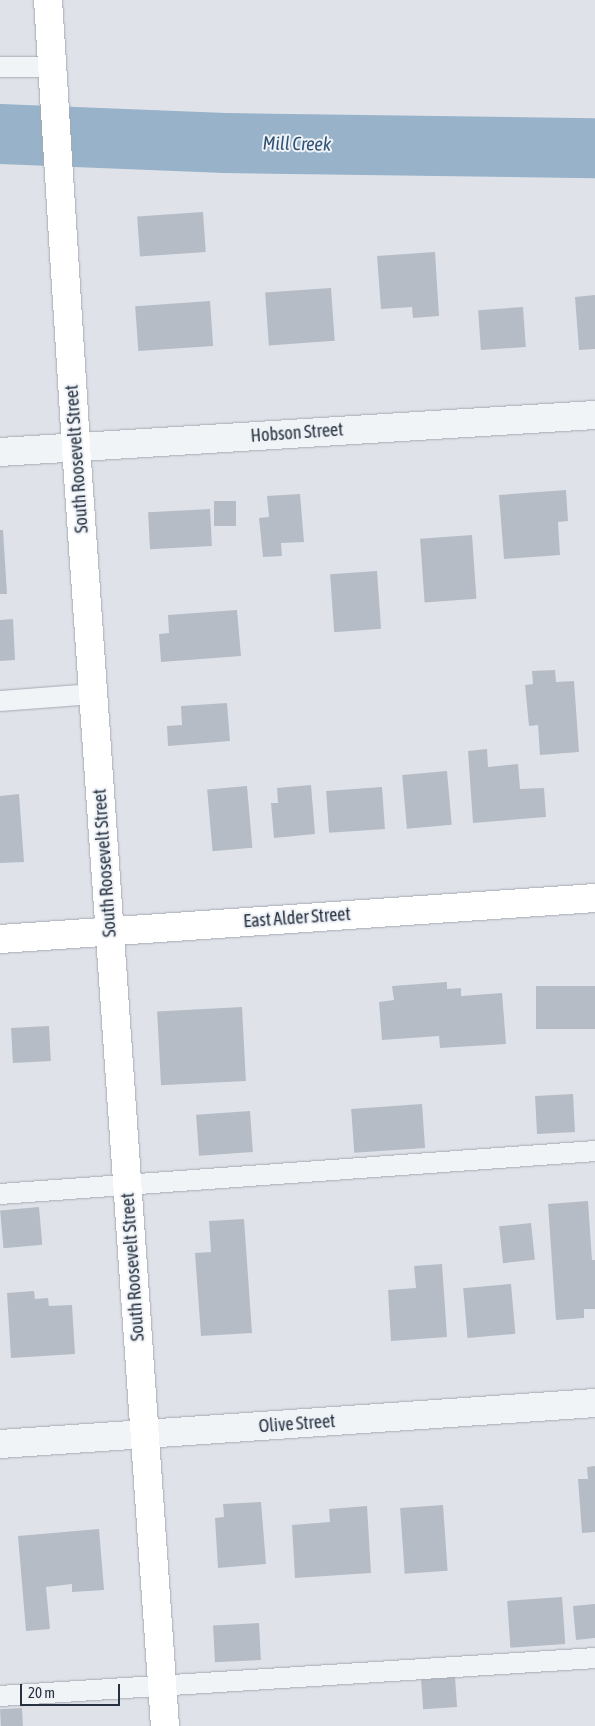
<!DOCTYPE html>
<style>
body{margin:0}
#map{position:relative;width:595px;height:1726px;overflow:hidden;background:#dfe3e9;font-family:"Asap Condensed",sans-serif}
div>[style]{position:absolute}
.river>*{height:60px;margin:-30px;padding:0 30px;transform-origin:30px;border-radius:30px;background:#98b2ca}
.building>*{inset:0;background:#b6bcc6;transform-origin:0 0}
.roads{filter:drop-shadow(0 0 1px #a4aab3) drop-shadow(0 0 1px #a4aab3)}
.service>*{height:20px;margin:-10px;padding:0 10px;transform-origin:10px;border-radius:10px;background:#f1f4f7}
.minor>*{height:28px;margin:-14px;padding:0 14px;transform-origin:14px;border-radius:14px;background:#f1f4f7}
.secondary>*{height:28px;margin:-14px;padding:0 14px;transform-origin:14px;border-radius:14px;background:#fff}
span{translate:-50% -50%;white-space:nowrap;text-align:center;line-height:1.15;-webkit-text-stroke:4px #eef2f6;paint-order:stroke}
.street-label{font-size:18px;color:#273140}
.water-label{font-size:19px;color:#305275;font-style:italic}
.scale{position:absolute;left:20px;top:1684px;width:100px;height:22px;box-sizing:border-box;border:2px solid #273140;border-top:0;padding-left:6px;font-size:15px;line-height:18px;white-space:nowrap;color:#273140;-webkit-text-stroke:4px #eef2f6;paint-order:stroke}
</style>
<div id="map">
<div class="river">
<i style="left:0;top:134px;width:225px;rotate:2.3deg"></i>
<i style="left:225px;top:143px;width:370px;rotate:0.8deg"></i>
</div>
<div class="building">
<i style="left:203px;top:212px;width:40px;height:66px;rotate:86deg"></i>
<i style="clip-path:polygon(435px 252px,439px 316px,413px 318px,412px 307px,381px 309px,377px 256px)"></i>
<i style="left:331px;top:288px;width:53px;height:66px;rotate:86deg"></i>
<i style="clip-path:polygon(595px 295px,595px 349px,579px 350px,575px 297px)"></i>
<i style="left:210px;top:301px;width:45px;height:75px;rotate:86deg"></i>
<i style="left:523px;top:307px;width:40px;height:45px;rotate:86deg"></i>
<i style="clip-path:polygon(566px 490px,568px 521px,558px 522px,560px 555px,504px 559px,499px 495px)"></i>
<i style="clip-path:polygon(300px 494px,304px 542px,281px 543px,282px 556px,263px 557px,259px 518px,269px 517px,267px 496px)"></i>
<i style="left:214px;top:501px;width:22px;height:25px"></i>
<i style="left:210px;top:509px;width:37px;height:62px;rotate:87deg"></i>
<i style="clip-path:polygon(0 530px,3px 530px,7px 594px,0 594px)"></i>
<i style="left:472px;top:535px;width:64px;height:52px;rotate:86deg"></i>
<i style="left:377px;top:571px;width:58px;height:47px;rotate:86deg"></i>
<i style="clip-path:polygon(237px 610px,241px 656px,161px 662px,159px 634px,169px 633px,168px 615px)"></i>
<i style="clip-path:polygon(13px 619px,15px 660px,0 661px,0 620px)"></i>
<i style="clip-path:polygon(555px 670px,556px 682px,574px 681px,579px 752px,540px 755px,538px 725px,529px 726px,525px 685px,533px 684px,532px 671px)"></i>
<i style="clip-path:polygon(227px 703px,230px 741px,168px 746px,167px 726px,182px 725px,181px 706px)"></i>
<i style="clip-path:polygon(487px 749px,488px 767px,518px 764px,520px 789px,544px 788px,546px 817px,473px 823px,468px 751px)"></i>
<i style="left:447px;top:771px;width:54px;height:45px;rotate:85deg"></i>
<i style="clip-path:polygon(311px 785px,315px 834px,274px 838px,271px 803px,278px 803px,277px 788px)"></i>
<i style="left:247px;top:786px;width:62px;height:40px;rotate:85deg"></i>
<i style="left:382px;top:787px;width:42px;height:56px;rotate:86deg"></i>
<i style="clip-path:polygon(19px 794px,24px 862px,0 863px,0 796px)"></i>
<i style="clip-path:polygon(447px 982px,447px 989px,461px 988px,461px 996px,502px 993px,506px 1044px,440px 1048px,439px 1036px,382px 1040px,379px 1002px,394px 1000px,392px 986px)"></i>
<i style="left:595px;top:986px;width:43px;height:59px;rotate:90deg"></i>
<i style="left:242px;top:1007px;width:74px;height:85px;rotate:87deg"></i>
<i style="left:49px;top:1026px;width:35px;height:38px;rotate:87deg"></i>
<i style="left:573px;top:1094px;width:38px;height:38px;rotate:87deg"></i>
<i style="left:422px;top:1104px;width:44px;height:71px;rotate:86deg"></i>
<i style="left:250px;top:1111px;width:41px;height:54px;rotate:86deg"></i>
<i style="clip-path:polygon(588px 1201px,592px 1260px,595px 1260px,595px 1309px,584px 1309px,584px 1318px,556px 1320px,548px 1204px)"></i>
<i style="left:39px;top:1207px;width:38px;height:39px;rotate:85deg"></i>
<i style="clip-path:polygon(244px 1219px,252px 1333px,201px 1336px,195px 1253px,211px 1252px,209px 1221px)"></i>
<i style="left:531px;top:1223px;width:37px;height:32px;rotate:84deg"></i>
<i style="clip-path:polygon(442px 1264px,447px 1337px,391px 1341px,388px 1290px,416px 1288px,414px 1266px)"></i>
<i style="left:511px;top:1284px;width:50px;height:48px;rotate:85deg"></i>
<i style="clip-path:polygon(34px 1291px,35px 1299px,48px 1298px,49px 1306px,72px 1305px,75px 1354px,11px 1358px,7px 1293px)"></i>
<i style="clip-path:polygon(595px 1466px,595px 1532px,582px 1533px,578px 1479px,588px 1479px,587px 1467px)"></i>
<i style="clip-path:polygon(261px 1502px,266px 1564px,218px 1568px,215px 1518px,224px 1517px,223px 1504px)"></i>
<i style="left:443px;top:1505px;width:66px;height:43px;rotate:86deg"></i>
<i style="clip-path:polygon(367px 1506px,371px 1573px,295px 1578px,292px 1525px,330px 1522px,329px 1509px)"></i>
<i style="clip-path:polygon(99px 1529px,104px 1590px,72px 1592px,72px 1584px,46px 1587px,50px 1629px,26px 1631px,18px 1536px)"></i>
<i style="left:562px;top:1597px;width:47px;height:55px;rotate:86deg"></i>
<i style="clip-path:polygon(595px 1604px,595px 1638px,576px 1640px,573px 1606px)"></i>
<i style="left:259px;top:1623px;width:37px;height:46px;rotate:87deg"></i>
<i style="left:455px;top:1677px;width:30px;height:34px;rotate:86deg"></i>
<i style="left:22px;top:1708px;width:18px;height:22px;rotate:87deg"></i>
</div>
<div class="roads">
<div class="service">
<i style="left:0;top:67px;width:53px"></i>
<i style="left:0;top:701px;width:93px;rotate:-4.3deg"></i>
<i style="left:0;top:1194px;width:597px;rotate:-4.13deg"></i>
<i style="left:0;top:1696px;width:596px;rotate:-3.65deg"></i>
</div>
<div class="minor">
<i style="left:0;top:452px;width:596px;rotate:-3.56deg"></i>
<i style="left:0;top:1444px;width:596px;rotate:-3.94deg"></i>
</div>
<div class="secondary">
<i style="left:48px;top:0;width:448px;rotate:86.4deg"></i>
<i style="left:76px;top:447px;width:1282px;rotate:86.02deg"></i>
<i style="left:0;top:939px;width:596px;rotate:-3.94deg"></i>
</div>
</div>
<div class="street-label">
<span style="left:297px;top:433px;rotate:-4deg">Hobson Street</span>
<span style="left:77px;top:459px;rotate:-94deg">South Roosevelt Street</span>
<span style="left:105px;top:863px;rotate:-94deg">South Roosevelt Street</span>
<span style="left:297px;top:918px;rotate:-4deg">East Alder Street</span>
<span style="left:133px;top:1267px;rotate:-94deg">South Roosevelt Street</span>
<span style="left:297px;top:1424px;rotate:-4deg">Olive Street</span>
</div>
<div class="water-label">
<span style="left:297px;top:144px;rotate:1deg">Mill Creek</span>
</div>
<div class="scale">20 m</div>
</div>
